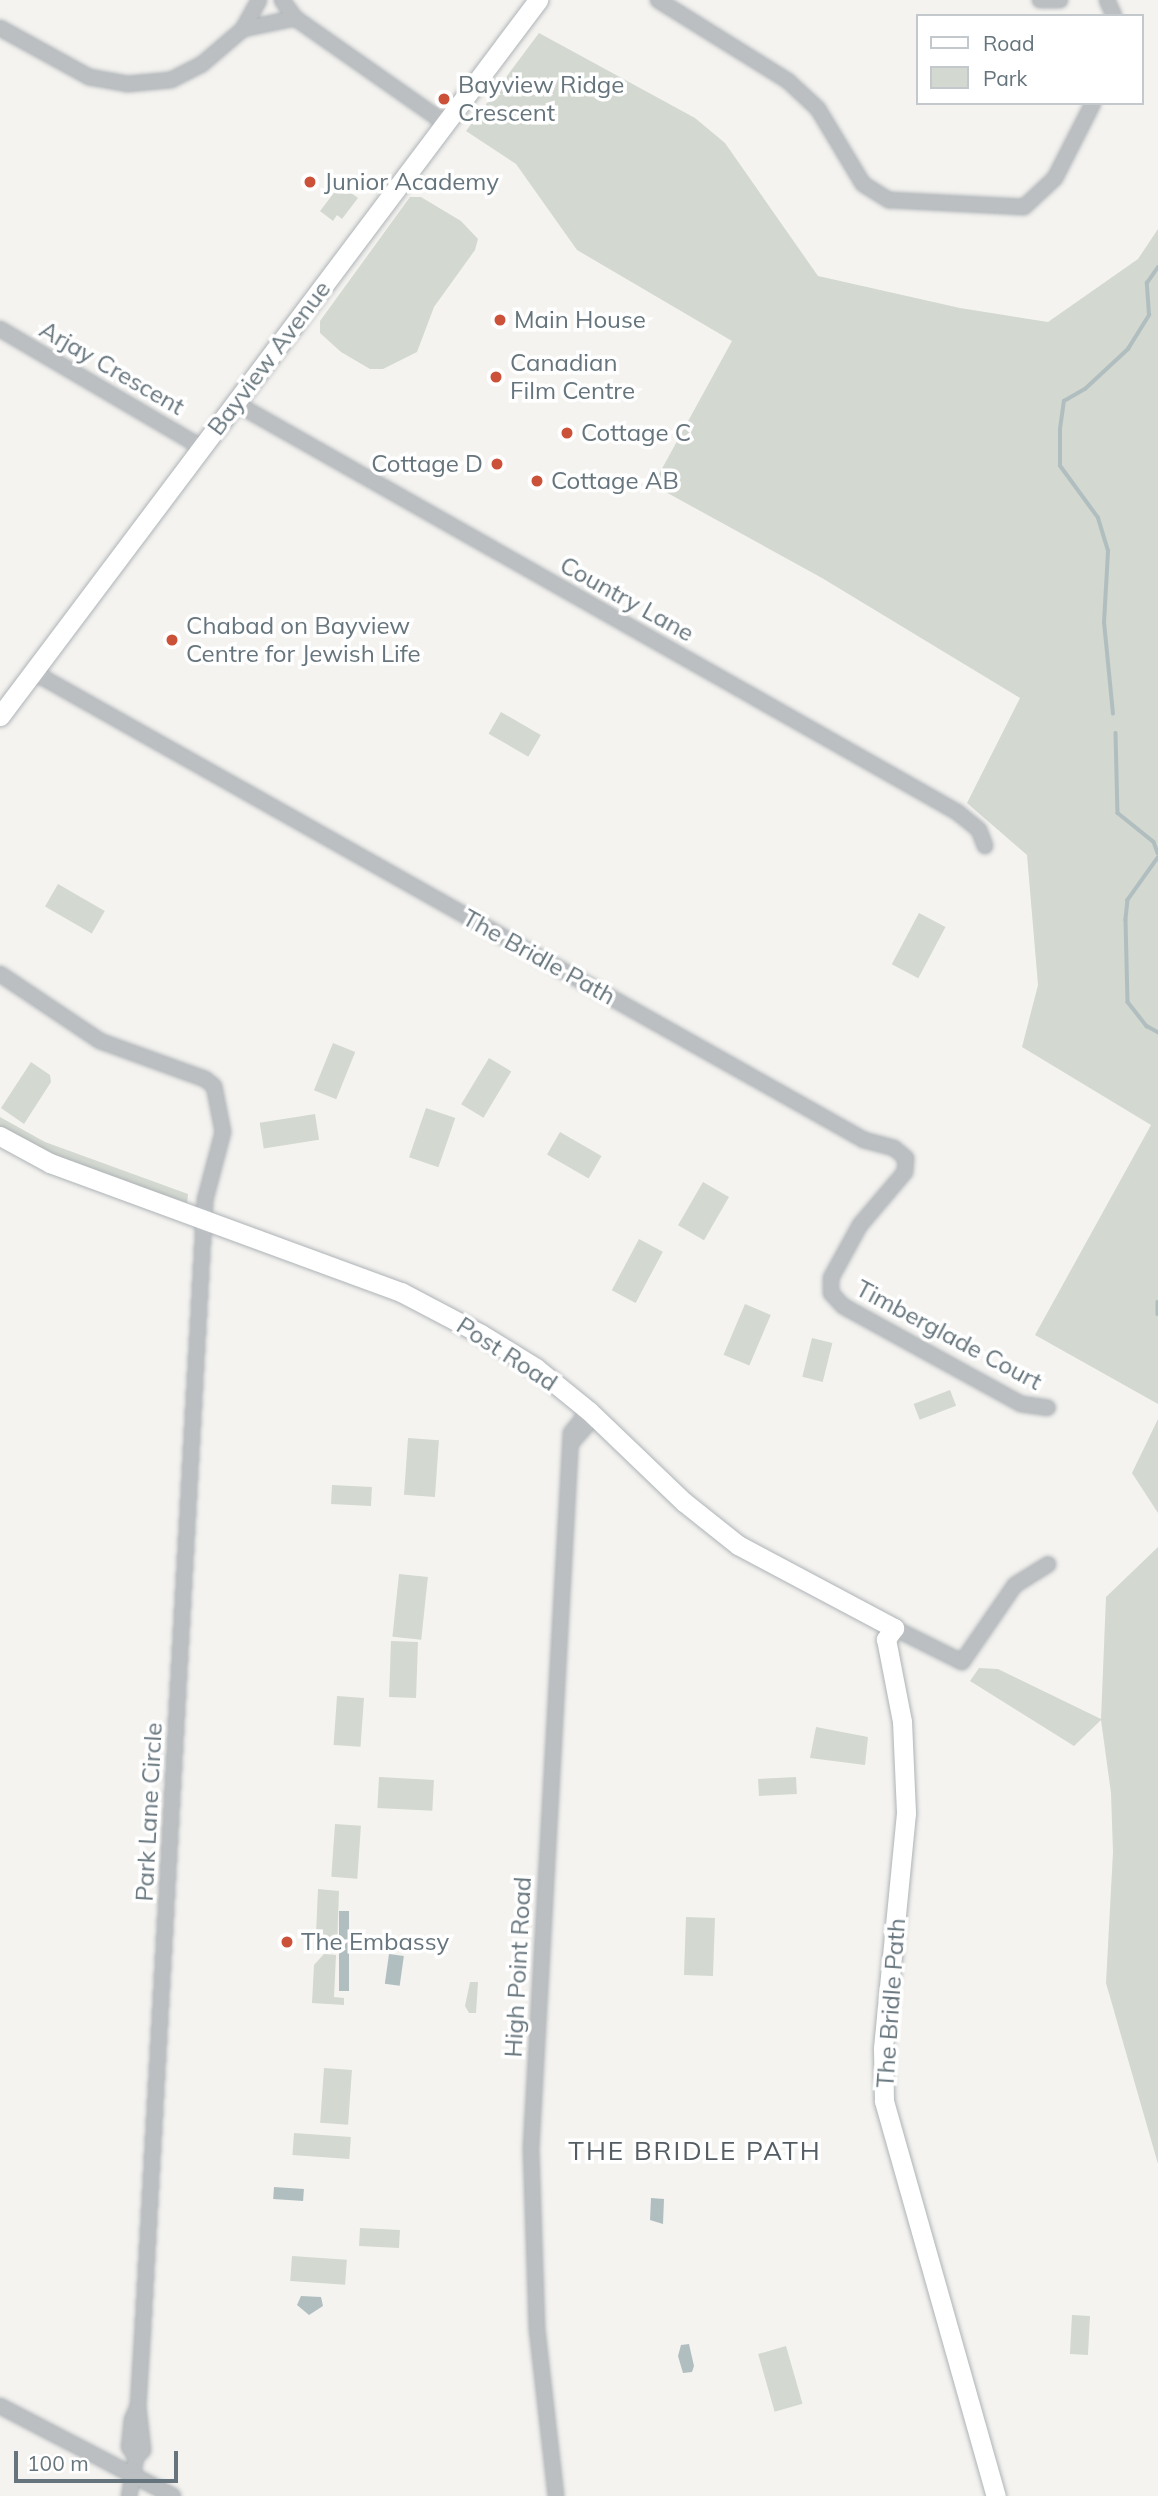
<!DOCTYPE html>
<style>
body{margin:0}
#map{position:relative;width:1158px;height:2496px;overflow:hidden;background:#f4f3f0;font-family:Mulish,sans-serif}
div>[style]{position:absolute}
.green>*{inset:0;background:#d3d8d0;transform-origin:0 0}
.water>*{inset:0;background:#b1bec0;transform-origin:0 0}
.stream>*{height:3.5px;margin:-1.75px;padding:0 1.75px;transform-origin:1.75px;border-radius:1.75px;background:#b1bec0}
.roads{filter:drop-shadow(0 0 2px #aeb3b6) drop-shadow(0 0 2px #aeb3b6)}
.street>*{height:14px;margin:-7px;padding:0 7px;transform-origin:7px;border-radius:7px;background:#bbbfc1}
.secondary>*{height:19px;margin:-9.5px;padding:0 9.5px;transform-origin:9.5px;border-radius:9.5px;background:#fff}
.dots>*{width:19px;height:19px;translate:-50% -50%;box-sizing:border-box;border:4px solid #fff;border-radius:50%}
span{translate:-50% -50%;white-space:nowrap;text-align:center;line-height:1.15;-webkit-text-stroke:7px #fff;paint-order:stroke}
.poi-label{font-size:24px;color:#66757d}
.left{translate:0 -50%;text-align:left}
.right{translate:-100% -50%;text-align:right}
.street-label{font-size:24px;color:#66757d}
.neighbourhood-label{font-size:26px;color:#535d63;letter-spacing:2px}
.legend{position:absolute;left:916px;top:14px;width:228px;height:91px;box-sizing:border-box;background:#fff;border:2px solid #c2c8cb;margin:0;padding:9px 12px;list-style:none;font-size:21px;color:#66757d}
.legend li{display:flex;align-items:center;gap:14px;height:35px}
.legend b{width:35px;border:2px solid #c2c8cb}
.scale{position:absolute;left:14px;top:2451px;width:164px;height:32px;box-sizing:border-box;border:4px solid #66757d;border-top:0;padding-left:9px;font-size:21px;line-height:24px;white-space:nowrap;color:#66757d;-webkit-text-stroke:5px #fff;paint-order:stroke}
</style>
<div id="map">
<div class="green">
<i style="clip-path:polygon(539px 33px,695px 118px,725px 143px,818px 276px,960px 308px,1048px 322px,1138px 259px,1158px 229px,1158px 1404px,1035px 1335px,1151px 1125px,1022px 1047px,1038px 985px,1027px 855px,967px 803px,1020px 698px,822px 578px,653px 485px,732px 341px,577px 250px,516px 164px,466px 131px)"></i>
<i style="clip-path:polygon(340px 185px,358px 198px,342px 219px,337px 215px,333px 221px,320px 211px)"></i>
<i style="clip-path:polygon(410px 197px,421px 197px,461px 221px,478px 239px,475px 250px,434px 307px,417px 352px,383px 369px,370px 369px,341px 352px,320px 333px,320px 321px)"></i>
<i style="left:501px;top:712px;width:46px;height:25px;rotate:30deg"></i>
<i style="left:58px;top:884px;width:54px;height:26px;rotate:30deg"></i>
<i style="left:919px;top:913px;width:30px;height:58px;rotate:28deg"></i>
<i style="left:333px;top:1043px;width:24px;height:51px;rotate:22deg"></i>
<i style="left:489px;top:1058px;width:26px;height:54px;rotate:31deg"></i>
<i style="clip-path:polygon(31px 1062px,50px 1075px,51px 1082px,24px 1124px,1px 1108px)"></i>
<i style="left:426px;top:1108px;width:31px;height:52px;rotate:19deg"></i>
<i style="left:315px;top:1114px;width:26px;height:56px;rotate:81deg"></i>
<i style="clip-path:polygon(0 1117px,45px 1142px,188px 1194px,187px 1203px,63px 1160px,0 1129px)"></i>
<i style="left:560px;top:1132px;width:48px;height:26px;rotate:30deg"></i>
<i style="left:703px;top:1182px;width:30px;height:50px;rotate:30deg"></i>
<i style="left:639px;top:1239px;width:27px;height:58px;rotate:28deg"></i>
<i style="left:745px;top:1304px;width:28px;height:55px;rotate:23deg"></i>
<i style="left:812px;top:1338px;width:21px;height:40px;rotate:14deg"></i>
<i style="left:950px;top:1390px;width:17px;height:39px;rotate:69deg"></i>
<i style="clip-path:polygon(1158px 1419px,1158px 1513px,1132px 1473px)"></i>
<i style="left:408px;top:1438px;width:31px;height:57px;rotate:4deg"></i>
<i style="left:332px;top:1485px;width:40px;height:19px;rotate:3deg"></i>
<i style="clip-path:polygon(1158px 1547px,1158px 2164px,1106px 1983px,1113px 1852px,1111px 1793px,1101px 1720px,1074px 1746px,970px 1681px,979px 1668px,998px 1669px,1101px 1719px,1106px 1597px)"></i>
<i style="left:399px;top:1574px;width:29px;height:63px;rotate:6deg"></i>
<i style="left:391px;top:1641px;width:27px;height:56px;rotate:2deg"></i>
<i style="left:337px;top:1696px;width:27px;height:49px;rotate:4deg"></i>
<i style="clip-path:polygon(816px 1727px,868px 1737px,865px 1765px,810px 1758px)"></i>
<i style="left:379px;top:1777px;width:55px;height:31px;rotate:3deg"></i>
<i style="left:796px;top:1777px;width:17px;height:38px;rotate:87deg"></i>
<i style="left:335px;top:1824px;width:26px;height:53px;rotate:4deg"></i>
<i style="clip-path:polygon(318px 1889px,339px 1891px,337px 1948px,325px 1947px,316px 1934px)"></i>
<i style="left:686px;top:1917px;width:29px;height:58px;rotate:2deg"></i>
<i style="clip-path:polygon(324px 1954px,336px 1955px,334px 1997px,344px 1998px,344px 2005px,312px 2003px,314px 1965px)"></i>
<i style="clip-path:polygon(470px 1982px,478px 1982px,476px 2013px,469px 2013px,465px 2006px)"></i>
<i style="left:324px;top:2068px;width:28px;height:55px;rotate:4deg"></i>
<i style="left:294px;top:2133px;width:57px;height:22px;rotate:4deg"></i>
<i style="left:360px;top:2228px;width:40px;height:18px;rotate:3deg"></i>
<i style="left:292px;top:2256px;width:55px;height:25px;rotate:4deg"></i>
<i style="left:1072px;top:2315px;width:18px;height:39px;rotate:3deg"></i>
<i style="left:786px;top:2346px;width:60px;height:29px;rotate:74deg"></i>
</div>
<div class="water">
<i style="left:339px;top:1911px;width:10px;height:80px"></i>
<i style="left:389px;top:1954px;width:15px;height:30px;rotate:8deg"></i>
<i style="left:274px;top:2187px;width:30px;height:12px;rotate:4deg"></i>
<i style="clip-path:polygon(651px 2198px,664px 2199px,663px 2224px,650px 2220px)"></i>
<i style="clip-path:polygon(301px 2296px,321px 2297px,323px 2306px,309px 2315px,297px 2305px)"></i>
<i style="clip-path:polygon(689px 2344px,694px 2366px,692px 2372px,683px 2373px,678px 2356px,681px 2345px)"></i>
</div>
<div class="stream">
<i style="left:1113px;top:714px;width:91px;rotate:-95.6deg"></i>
<i style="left:1104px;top:623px;width:72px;rotate:-86.8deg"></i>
<i style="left:1108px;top:551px;width:34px;rotate:-107deg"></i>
<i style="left:1098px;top:518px;width:64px;rotate:-126.2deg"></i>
<i style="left:1060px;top:466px;width:37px;rotate:-90deg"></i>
<i style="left:1060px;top:429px;width:28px;rotate:-82deg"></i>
<i style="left:1064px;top:401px;width:24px;rotate:-30deg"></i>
<i style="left:1085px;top:389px;width:59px;rotate:-42.9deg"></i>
<i style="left:1128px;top:349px;width:40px;rotate:-58deg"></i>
<i style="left:1149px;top:315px;width:32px;rotate:-94deg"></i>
<i style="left:1147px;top:283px;width:19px;rotate:-55deg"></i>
<i style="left:1116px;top:733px;width:80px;rotate:88.6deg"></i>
<i style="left:1118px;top:813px;width:46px;rotate:38.9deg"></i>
<i style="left:1154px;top:842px;width:12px;rotate:70deg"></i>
<i style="left:1158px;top:858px;width:52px;rotate:125.5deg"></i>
<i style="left:1128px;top:900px;width:20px;rotate:96deg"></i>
<i style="left:1126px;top:920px;width:82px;rotate:88.6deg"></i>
<i style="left:1128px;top:1002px;width:31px;rotate:52deg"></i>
<i style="left:1147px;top:1026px;width:13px;rotate:29deg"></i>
<i style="left:1158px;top:1302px;width:12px;rotate:90deg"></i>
</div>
<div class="roads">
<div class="street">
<i style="left:282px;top:0;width:22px;rotate:54deg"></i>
<i style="left:658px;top:0;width:153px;rotate:31.9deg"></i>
<i style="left:788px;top:81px;width:41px;rotate:43deg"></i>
<i style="left:818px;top:109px;width:87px;rotate:59deg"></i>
<i style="left:863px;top:184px;width:31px;rotate:32deg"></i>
<i style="left:889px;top:200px;width:135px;rotate:3deg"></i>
<i style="left:1024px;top:207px;width:42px;rotate:-43.1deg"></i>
<i style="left:1055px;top:178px;width:84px;rotate:-63.1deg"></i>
<i style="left:1040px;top:0;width:20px"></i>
<i style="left:1107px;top:0;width:17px;rotate:66deg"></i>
<i style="left:0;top:28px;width:102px;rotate:28.8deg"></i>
<i style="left:89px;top:77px;width:39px;rotate:10deg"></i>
<i style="left:127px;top:84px;width:44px;rotate:-5.2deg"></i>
<i style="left:171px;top:80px;width:34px;rotate:-27deg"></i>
<i style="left:201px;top:65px;width:55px;rotate:-40.6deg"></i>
<i style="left:243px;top:29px;width:53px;rotate:-11.9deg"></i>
<i style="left:295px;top:18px;width:183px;rotate:35deg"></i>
<i style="left:243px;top:29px;width:33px;rotate:-61deg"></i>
<i style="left:0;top:329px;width:233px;rotate:30.4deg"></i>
<i style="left:235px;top:403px;width:830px;rotate:29.53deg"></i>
<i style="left:957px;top:812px;width:28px;rotate:39deg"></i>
<i style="left:979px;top:830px;width:17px;rotate:69deg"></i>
<i style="left:33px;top:672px;width:954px;rotate:29.39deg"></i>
<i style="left:864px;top:1140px;width:31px;rotate:15deg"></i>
<i style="left:894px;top:1148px;width:16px;rotate:40deg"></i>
<i style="left:906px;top:1158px;width:14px;rotate:94deg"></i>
<i style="left:905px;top:1172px;width:70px;rotate:130.3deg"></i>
<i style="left:860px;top:1225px;width:60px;rotate:118.7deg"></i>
<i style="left:831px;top:1278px;width:15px;rotate:90deg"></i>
<i style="left:831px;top:1293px;width:18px;rotate:47deg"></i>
<i style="left:843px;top:1306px;width:203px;rotate:28.8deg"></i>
<i style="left:1021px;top:1404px;width:27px;rotate:8deg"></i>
<i style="left:0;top:974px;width:120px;rotate:33.8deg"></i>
<i style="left:100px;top:1041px;width:112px;rotate:19.9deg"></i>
<i style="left:205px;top:1079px;width:11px;rotate:38deg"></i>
<i style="left:214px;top:1086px;width:47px;rotate:78.9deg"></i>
<i style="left:223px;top:1132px;width:70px;rotate:104.8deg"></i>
<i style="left:205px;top:1200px;width:1129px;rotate:93.15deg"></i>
<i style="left:143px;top:2327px;width:79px;rotate:93.6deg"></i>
<i style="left:138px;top:2406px;width:15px;rotate:113deg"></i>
<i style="left:132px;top:2420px;width:27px;rotate:96deg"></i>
<i style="left:129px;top:2447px;width:12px;rotate:55deg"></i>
<i style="left:136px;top:2457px;width:40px;rotate:100deg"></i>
<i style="left:573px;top:1441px;width:20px;rotate:-49deg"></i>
<i style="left:586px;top:1426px;width:8px;rotate:-97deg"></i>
<i style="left:894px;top:1628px;width:76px;rotate:26.6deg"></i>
<i style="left:962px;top:1662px;width:93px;rotate:-55.5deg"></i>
<i style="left:1015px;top:1585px;width:39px;rotate:-32deg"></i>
<i style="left:0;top:2406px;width:195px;rotate:27.5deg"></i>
<i style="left:136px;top:2457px;width:10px;rotate:-45deg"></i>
<i style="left:143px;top:2450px;width:44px;rotate:-96.5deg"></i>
<i style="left:556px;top:2496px;width:168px;rotate:-96.5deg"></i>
<i style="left:537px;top:2329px;width:180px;rotate:-91.9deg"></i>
<i style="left:531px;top:2149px;width:717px;rotate:-86.8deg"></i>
<i style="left:571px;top:1433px;width:28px;rotate:-51deg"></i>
</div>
<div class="secondary">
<i style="left:0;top:716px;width:896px;rotate:-53.08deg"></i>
<i style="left:0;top:1136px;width:57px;rotate:28.4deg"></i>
<i style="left:50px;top:1163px;width:374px;rotate:20.2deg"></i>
<i style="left:401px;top:1292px;width:90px;rotate:27.7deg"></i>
<i style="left:481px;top:1334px;width:65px;rotate:31.7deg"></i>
<i style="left:536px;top:1368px;width:68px;rotate:39.1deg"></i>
<i style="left:589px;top:1411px;width:132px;rotate:43.8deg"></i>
<i style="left:684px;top:1502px;width:69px;rotate:38.5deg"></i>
<i style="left:738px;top:1545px;width:177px;rotate:28deg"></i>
<i style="left:894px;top:1628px;width:14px;rotate:126deg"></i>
<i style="left:886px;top:1639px;width:84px;rotate:79deg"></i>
<i style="left:902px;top:1721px;width:92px;rotate:87.5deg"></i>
<i style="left:906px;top:1813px;width:237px;rotate:95.6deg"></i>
<i style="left:883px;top:2049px;width:52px;rotate:88.9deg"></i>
<i style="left:884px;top:2101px;width:411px;rotate:74.2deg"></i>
</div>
</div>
<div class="dots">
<i style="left:444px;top:99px;background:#cb5139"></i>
<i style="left:310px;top:182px;background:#cb5139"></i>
<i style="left:500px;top:320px;background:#cb5139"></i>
<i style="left:496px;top:377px;background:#cb5139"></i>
<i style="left:567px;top:433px;background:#cb5139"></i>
<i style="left:497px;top:464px;background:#cb5139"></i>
<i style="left:537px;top:481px;background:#cb5139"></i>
<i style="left:172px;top:640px;background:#cb5139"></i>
<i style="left:287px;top:1942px;background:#cb5139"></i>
</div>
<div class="poi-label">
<span class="left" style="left:458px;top:99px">Bayview Ridge<br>Crescent</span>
<span class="left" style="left:324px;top:182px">Junior Academy</span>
<span class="left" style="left:514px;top:320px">Main House</span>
<span class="left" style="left:510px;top:377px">Canadian<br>Film Centre</span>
<span class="left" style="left:581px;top:433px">Cottage C</span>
<span class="right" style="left:483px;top:464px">Cottage D</span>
<span class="left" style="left:551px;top:481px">Cottage AB</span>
<span class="left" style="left:186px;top:640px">Chabad on Bayview<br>Centre for Jewish Life</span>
<span class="left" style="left:301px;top:1942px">The Embassy</span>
</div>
<div class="street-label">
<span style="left:269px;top:358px;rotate:-53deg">Bayview Avenue</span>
<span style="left:112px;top:368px;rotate:30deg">Arjay Crescent</span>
<span style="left:627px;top:599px;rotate:29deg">Country Lane</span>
<span style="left:539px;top:957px;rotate:29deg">The Bridle Path</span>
<span style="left:949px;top:1335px;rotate:28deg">Timberglade Court</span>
<span style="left:507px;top:1354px;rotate:33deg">Post Road</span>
<span style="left:149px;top:1812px;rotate:-87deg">Park Lane Circle</span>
<span style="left:518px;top:1967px;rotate:-87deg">High Point Road</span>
<span style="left:891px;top:2003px;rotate:-86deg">The Bridle Path</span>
</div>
<div class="neighbourhood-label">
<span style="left:695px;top:2151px">THE BRIDLE PATH</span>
</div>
<ul class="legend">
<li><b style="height:9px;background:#fff"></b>Road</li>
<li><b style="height:19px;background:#d3d8d0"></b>Park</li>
</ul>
<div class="scale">100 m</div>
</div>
